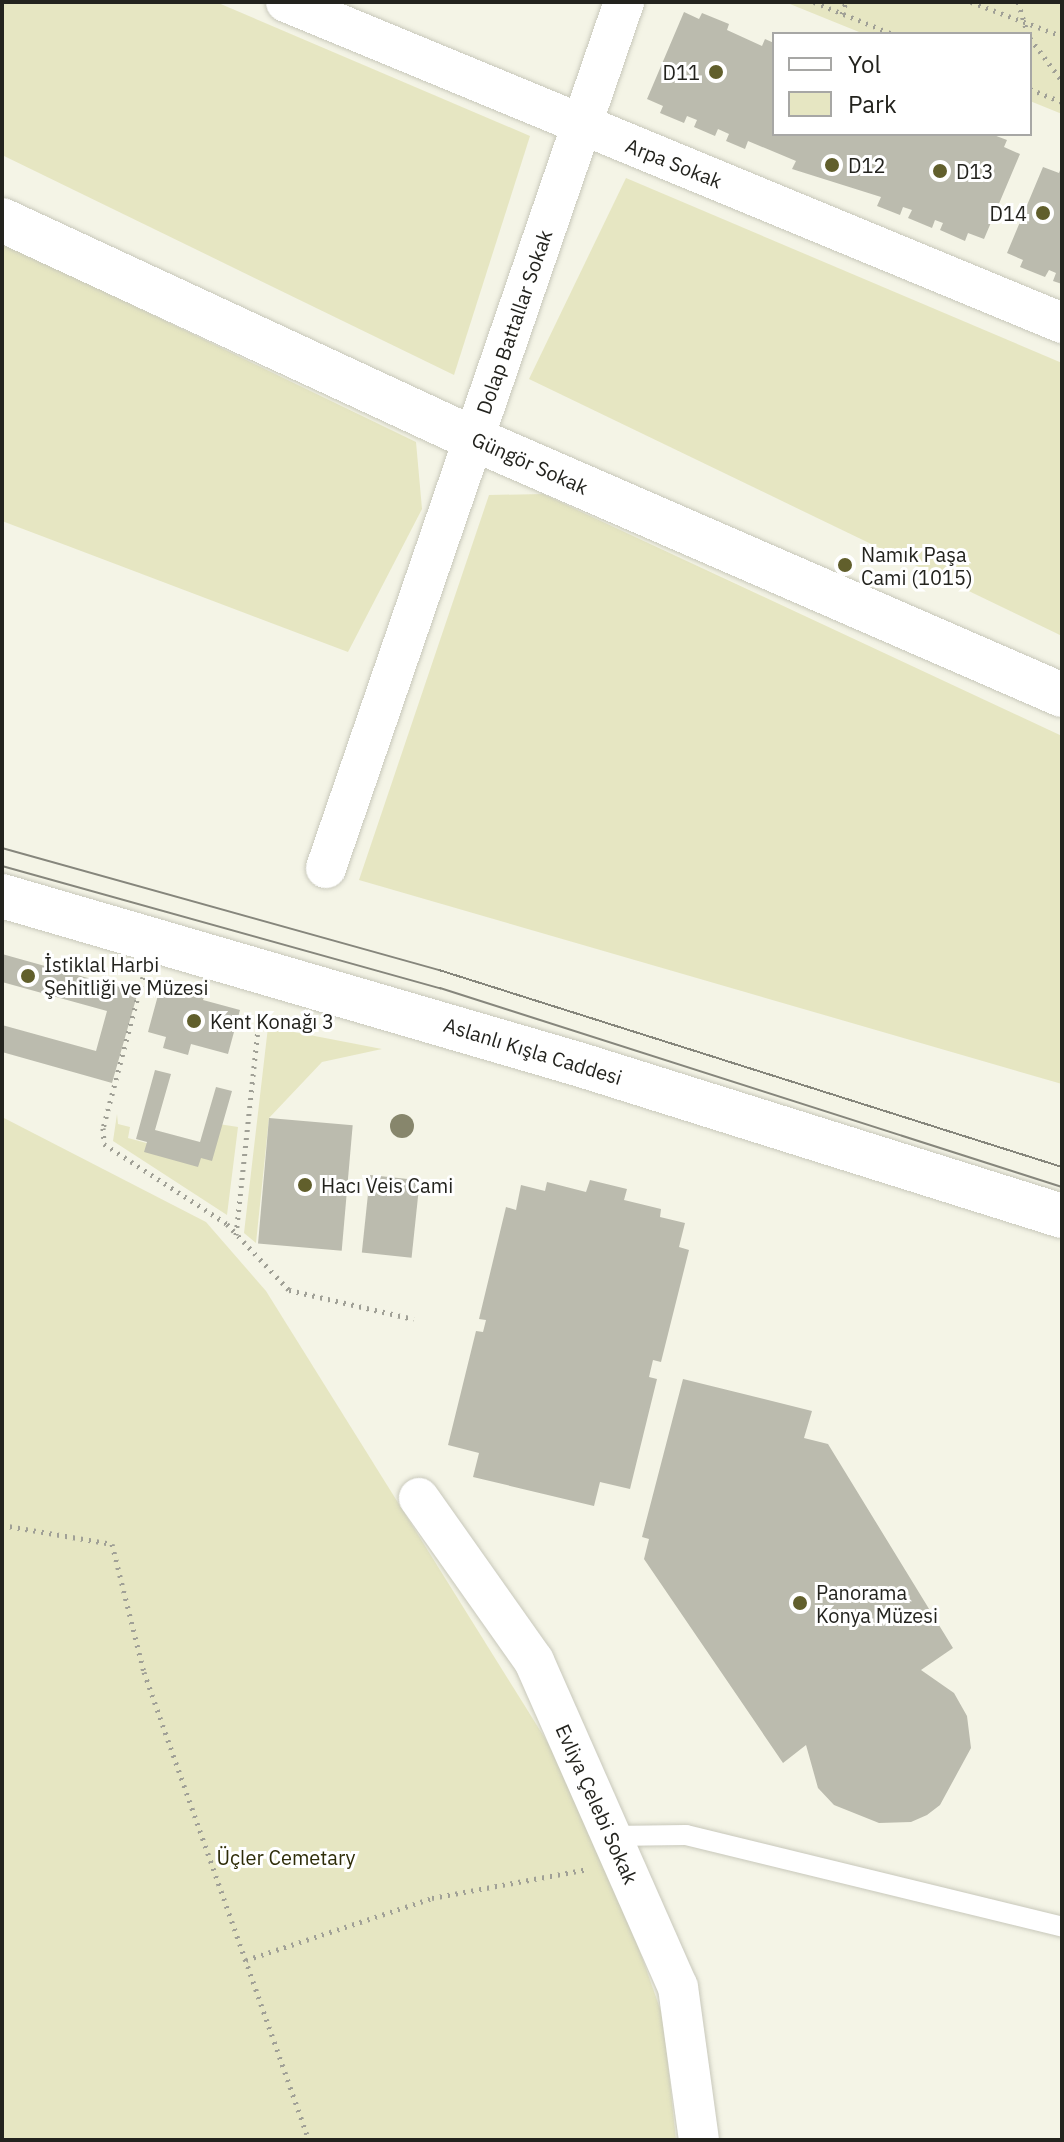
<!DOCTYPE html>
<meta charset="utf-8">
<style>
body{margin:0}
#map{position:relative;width:1064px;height:2142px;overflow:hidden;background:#f4f4e6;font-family:"IBM Plex Sans",sans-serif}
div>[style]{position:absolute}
.green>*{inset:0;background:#e6e6c2}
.building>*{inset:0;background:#bbbbae;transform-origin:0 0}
.path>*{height:5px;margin-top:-2.5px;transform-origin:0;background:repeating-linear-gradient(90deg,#a0a096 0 2px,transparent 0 8px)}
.roads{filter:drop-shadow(0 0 2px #c8c8bb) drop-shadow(0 0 2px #c8c8bb)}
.service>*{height:20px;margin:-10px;padding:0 10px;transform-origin:10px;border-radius:10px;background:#fff}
.minor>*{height:40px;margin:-20px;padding:0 20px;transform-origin:20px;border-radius:20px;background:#fff}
.secondary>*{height:44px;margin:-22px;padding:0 22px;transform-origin:22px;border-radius:22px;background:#fff}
.tram>*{height:2px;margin:-1px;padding:0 1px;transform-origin:1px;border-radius:1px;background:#86867c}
.trees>*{width:24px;height:24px;margin:-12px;border-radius:50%;background:#87866c}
.dots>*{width:22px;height:22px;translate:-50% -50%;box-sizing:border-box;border:4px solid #fff;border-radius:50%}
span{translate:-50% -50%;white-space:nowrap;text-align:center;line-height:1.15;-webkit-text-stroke:6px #fff;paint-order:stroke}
.poi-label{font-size:20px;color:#23231e}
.right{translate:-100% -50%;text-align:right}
.left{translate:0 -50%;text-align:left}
.street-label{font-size:20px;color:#23231e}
.park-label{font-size:20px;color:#2e2c08}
.frame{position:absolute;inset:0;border:4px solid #23231e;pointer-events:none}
.legend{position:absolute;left:772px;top:32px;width:260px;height:104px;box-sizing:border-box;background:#fff;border:2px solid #a7a7a5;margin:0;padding:10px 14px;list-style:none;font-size:24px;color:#23231e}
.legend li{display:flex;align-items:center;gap:16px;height:40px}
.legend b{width:40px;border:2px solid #a7a7a5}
</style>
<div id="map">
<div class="green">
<i style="clip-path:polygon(2px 2px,216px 2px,530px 136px,454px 375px,2px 155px)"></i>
<i style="clip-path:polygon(785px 2px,1062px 2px,1062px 114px,1030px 101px,1030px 34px,864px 34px)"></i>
<i style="clip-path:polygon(626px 178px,1062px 363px,1062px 636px,529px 379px)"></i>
<i style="clip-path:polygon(2px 242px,416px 442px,422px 509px,348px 652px,2px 521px)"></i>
<i style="clip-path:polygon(543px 494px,1062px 736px,1062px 1084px,359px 880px,489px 495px)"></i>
<i style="clip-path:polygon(268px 1027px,382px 1049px,322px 1062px,269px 1118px,256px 1243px,244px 1233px)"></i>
<i style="clip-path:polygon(117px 1114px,118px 1124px,130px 1127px,128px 1138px,187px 1154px,206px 1148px,212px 1123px,238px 1127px,227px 1215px,113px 1141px)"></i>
<i style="clip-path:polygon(2px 1117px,206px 1222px,266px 1291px,591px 1812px,663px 2017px,676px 2140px,2px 2140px)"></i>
</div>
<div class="building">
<i style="clip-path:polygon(684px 12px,699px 19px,702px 13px,729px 24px,727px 30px,762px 46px,765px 39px,774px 43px,774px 134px,991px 134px,1007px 140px,1004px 147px,1020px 154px,984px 239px,968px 233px,965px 241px,940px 230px,943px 223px,935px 220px,932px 228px,908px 218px,912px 210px,903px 207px,900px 215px,877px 206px,881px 197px,792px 169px,796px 161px,748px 141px,745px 149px,726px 141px,729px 134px,718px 129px,715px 136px,694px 127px,697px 120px,687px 116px,684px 123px,660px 113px,663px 106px,647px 99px)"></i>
<i style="clip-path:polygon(1062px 165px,1062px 284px,1053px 281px,1056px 273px,1049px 270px,1045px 277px,1020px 267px,1023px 260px,1007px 253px,1043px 167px,1059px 173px)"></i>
<i style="clip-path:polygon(2px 954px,138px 992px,112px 1083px,2px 1052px,2px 1025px,96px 1051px,107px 1011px,2px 982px)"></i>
<i style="clip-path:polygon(180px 985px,206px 992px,203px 1000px,240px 1010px,228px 1054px,191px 1044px,188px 1055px,163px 1048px,166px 1037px,148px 1032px,160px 988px,178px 993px)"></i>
<i style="clip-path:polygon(155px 1070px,171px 1074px,155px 1130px,200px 1142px,216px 1087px,232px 1091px,212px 1161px,201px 1158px,198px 1167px,144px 1152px,147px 1142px,136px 1139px)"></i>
<i style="left:269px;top:1118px;width:84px;height:126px;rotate:5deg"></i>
<i style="left:370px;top:1175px;width:50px;height:78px;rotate:6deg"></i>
<i style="clip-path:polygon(590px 1180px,627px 1189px,624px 1200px,661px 1209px,660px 1217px,685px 1223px,679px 1247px,689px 1250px,661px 1362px,653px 1360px,649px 1377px,657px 1379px,630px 1489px,600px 1482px,594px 1506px,473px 1477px,479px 1453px,448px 1445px,476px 1331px,483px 1332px,486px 1320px,479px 1319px,506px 1207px,516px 1210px,521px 1185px,545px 1191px,547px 1182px,586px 1192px)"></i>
<i style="clip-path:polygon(683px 1379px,812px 1411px,804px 1438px,828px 1444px,953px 1648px,921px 1670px,954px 1693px,967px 1716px,971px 1748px,940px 1805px,927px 1815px,911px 1822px,879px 1823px,834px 1805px,818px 1788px,806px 1745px,783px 1763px,644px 1559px,649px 1539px,642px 1537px)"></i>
</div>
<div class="path">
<i style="left:814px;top:2px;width:85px;rotate:22.1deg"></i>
<i style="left:971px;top:2px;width:97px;rotate:20.5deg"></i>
<i style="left:1018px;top:2px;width:34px;rotate:73deg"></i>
<i style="left:842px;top:14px;width:13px;rotate:-72deg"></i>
<i style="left:1030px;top:38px;width:54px;rotate:53.3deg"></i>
<i style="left:1030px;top:89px;width:35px;rotate:22deg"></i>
<i style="left:143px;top:977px;width:156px;rotate:104.8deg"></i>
<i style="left:103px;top:1128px;width:16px;rotate:86deg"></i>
<i style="left:104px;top:1144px;width:147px;rotate:33deg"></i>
<i style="left:227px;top:1224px;width:91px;rotate:46.8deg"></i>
<i style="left:289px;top:1290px;width:128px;rotate:13.1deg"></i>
<i style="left:236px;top:1235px;width:224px;rotate:-83.9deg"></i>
<i style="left:2px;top:1525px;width:112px;rotate:9.8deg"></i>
<i style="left:112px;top:1544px;width:132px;rotate:76deg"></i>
<i style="left:144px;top:1672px;width:496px;rotate:70.6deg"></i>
<i style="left:246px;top:1960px;width:196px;rotate:-18.4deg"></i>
<i style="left:432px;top:1898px;width:159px;rotate:-10.5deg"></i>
</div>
<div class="roads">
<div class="service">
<i style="left:611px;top:1836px;width:75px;rotate:-0.8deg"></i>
<i style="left:686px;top:1835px;width:387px;rotate:13.7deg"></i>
</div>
<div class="minor">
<i style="left:286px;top:2px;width:840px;rotate:22.47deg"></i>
<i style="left:326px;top:868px;width:916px;rotate:-71.01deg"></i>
<i style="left:419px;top:1498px;width:199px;rotate:54.8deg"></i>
<i style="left:534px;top:1661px;width:356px;rotate:66.2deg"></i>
<i style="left:678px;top:1987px;width:154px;rotate:82.2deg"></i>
</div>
<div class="secondary">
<i style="left:2px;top:220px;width:520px;rotate:24.89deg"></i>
<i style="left:474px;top:439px;width:641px;rotate:23.53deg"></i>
<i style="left:2px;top:896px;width:603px;rotate:16.27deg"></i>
<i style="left:581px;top:1065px;width:504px;rotate:17.43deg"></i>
</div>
</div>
<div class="tram">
<i style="left:2px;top:848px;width:454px;rotate:15.6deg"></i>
<i style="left:439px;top:970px;width:653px;rotate:17.55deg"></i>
<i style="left:2px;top:866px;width:455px;rotate:15.6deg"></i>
<i style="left:440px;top:988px;width:653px;rotate:17.74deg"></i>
</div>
<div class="trees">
<i style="left:402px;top:1126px"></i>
</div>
<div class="dots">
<i style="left:716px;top:72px;background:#615f2c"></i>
<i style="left:832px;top:165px;background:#615f2c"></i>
<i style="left:940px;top:171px;background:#615f2c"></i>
<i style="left:1043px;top:213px;background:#615f2c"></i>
<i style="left:845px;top:565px;background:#615f2c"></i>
<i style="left:28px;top:976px;background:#615f2c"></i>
<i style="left:194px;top:1021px;background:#615f2c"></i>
<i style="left:305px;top:1185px;background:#615f2c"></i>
<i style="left:800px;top:1603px;background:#615f2c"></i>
</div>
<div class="poi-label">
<span class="right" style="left:700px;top:72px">D11</span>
<span class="left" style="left:848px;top:165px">D12</span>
<span class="left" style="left:956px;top:171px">D13</span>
<span class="right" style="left:1027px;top:213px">D14</span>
<span class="left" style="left:861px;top:566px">Namık Paşa<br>Cami (1015)</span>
<span class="left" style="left:44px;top:976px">İstiklal Harbi<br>Şehitliği ve Müzesi</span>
<span class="left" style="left:210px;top:1021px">Kent Konağı 3</span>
<span class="left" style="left:321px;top:1185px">Hacı Veis Cami</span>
<span class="left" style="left:816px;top:1604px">Panorama<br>Konya Müzesi</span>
</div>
<div class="street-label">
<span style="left:674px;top:163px;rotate:22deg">Arpa Sokak</span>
<span style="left:514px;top:322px;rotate:-71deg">Dolap Battallar Sokak</span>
<span style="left:530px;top:463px;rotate:24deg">Güngör Sokak</span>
<span style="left:533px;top:1051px;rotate:17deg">Aslanlı Kışla Caddesi</span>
<span style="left:597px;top:1804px;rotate:66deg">Evliya Çelebi Sokak</span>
</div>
<div class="park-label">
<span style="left:286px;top:1857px">Üçler Cemetary</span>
</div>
<div class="frame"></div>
<ul class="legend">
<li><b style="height:10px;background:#fff"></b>Yol</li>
<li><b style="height:22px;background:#e6e6c2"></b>Park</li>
</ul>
</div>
